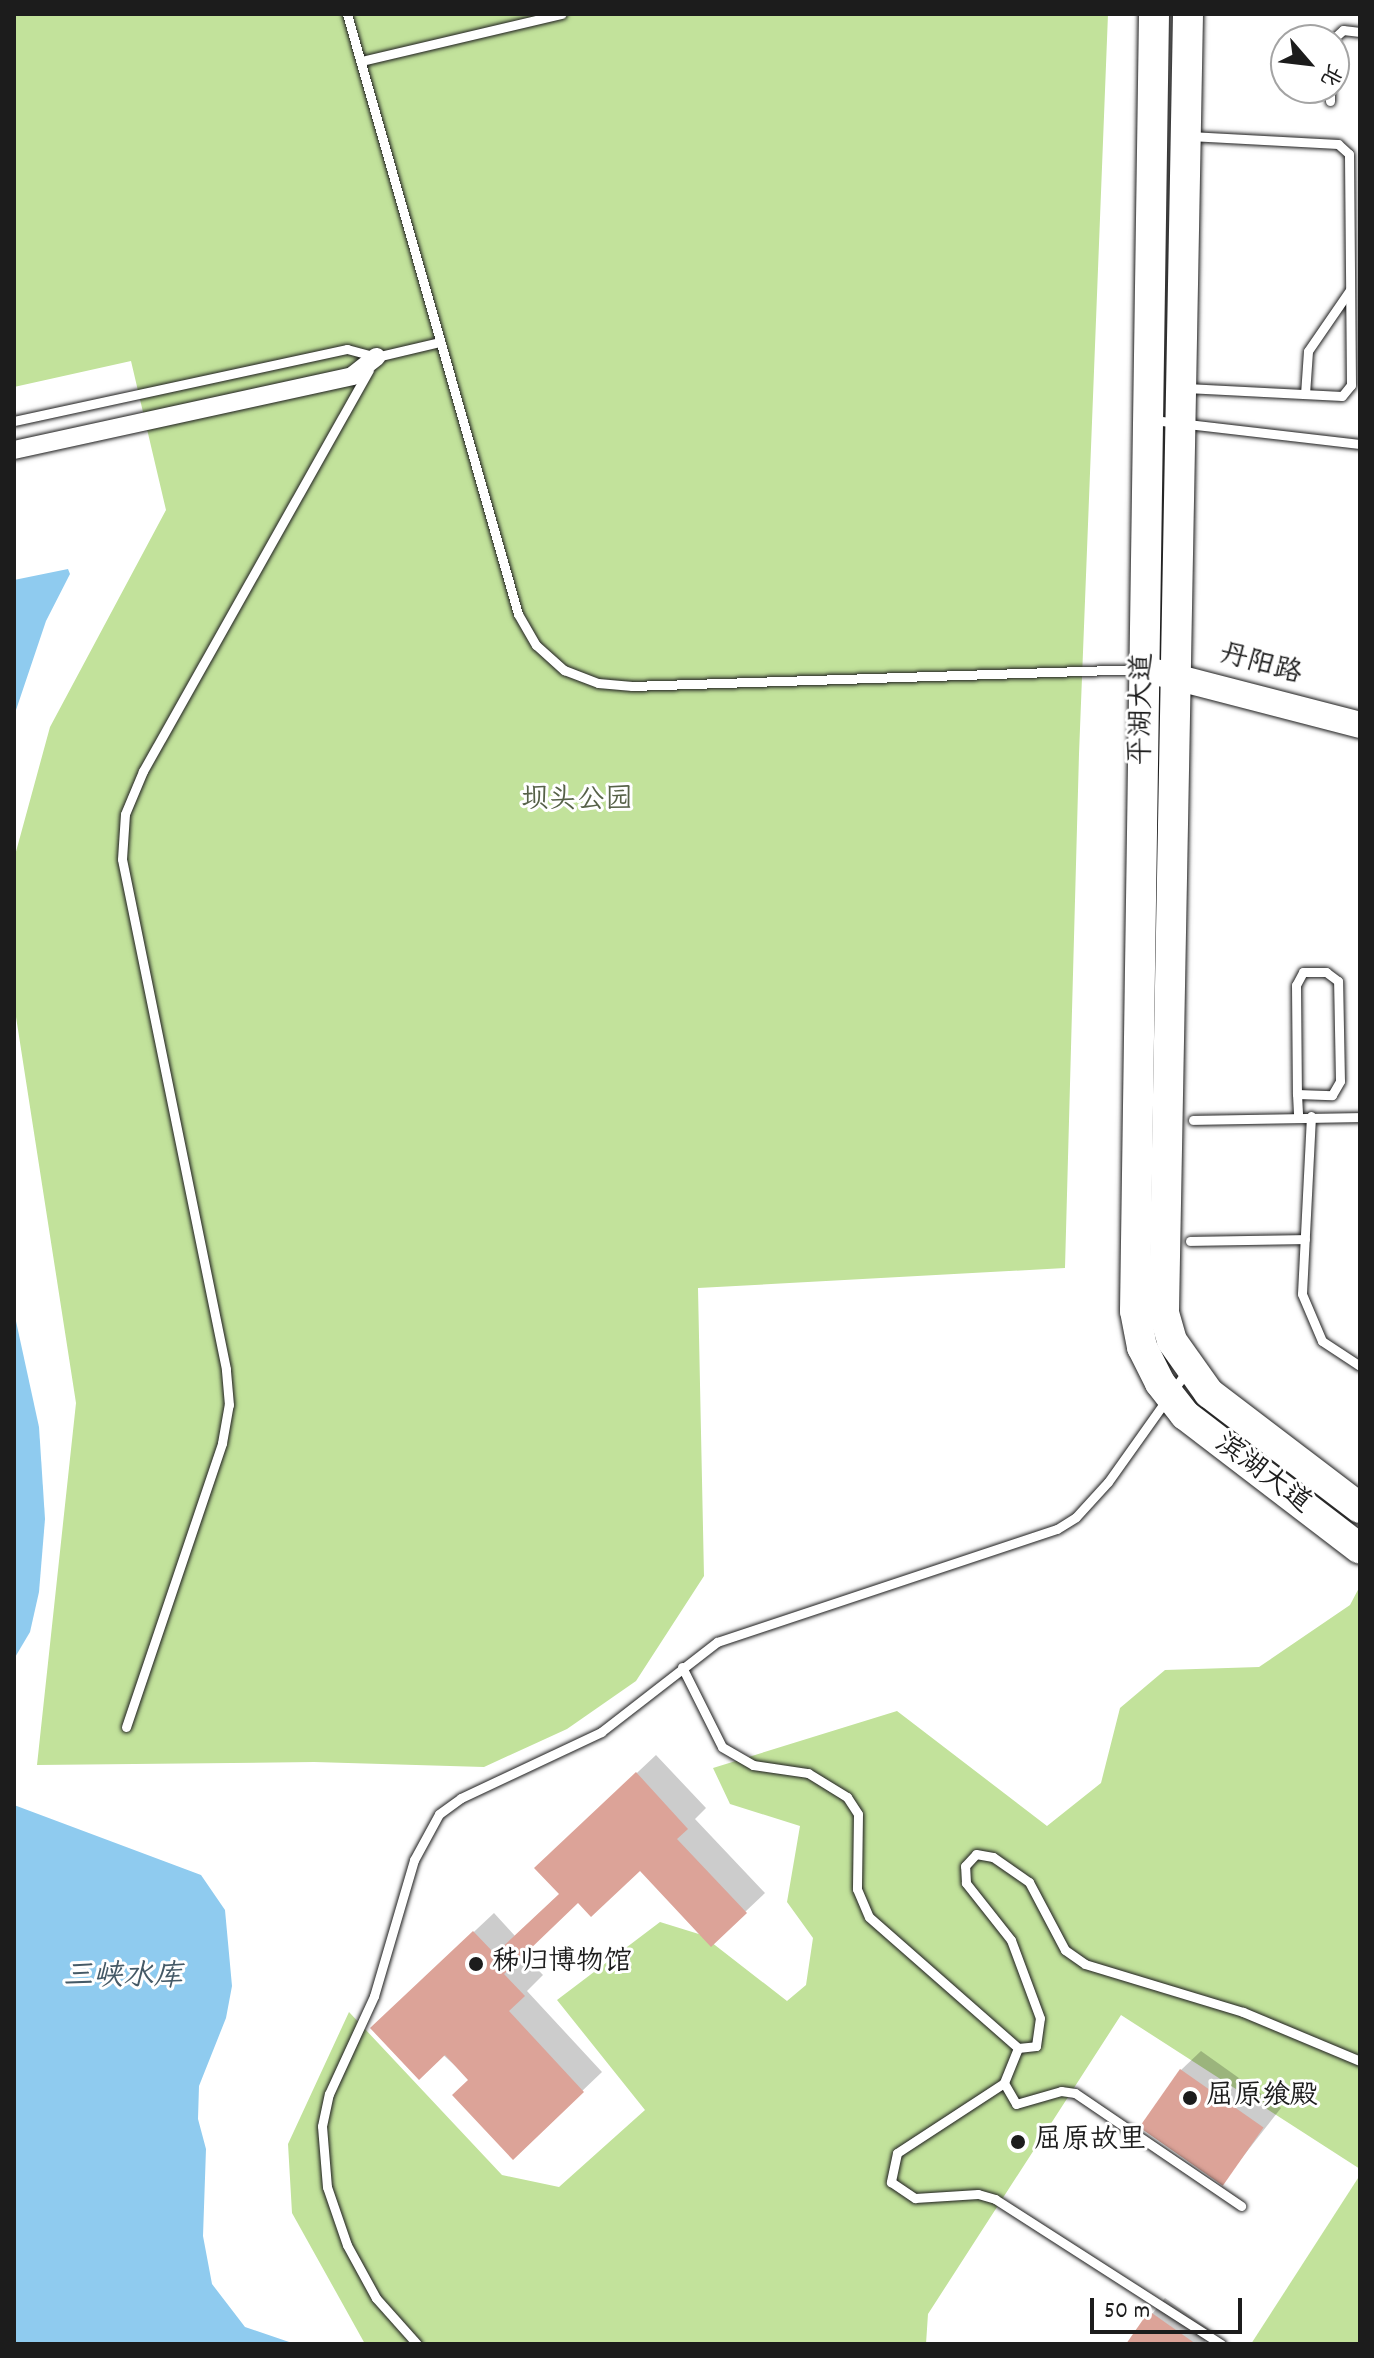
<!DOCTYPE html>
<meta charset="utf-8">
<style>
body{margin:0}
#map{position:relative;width:1374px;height:2358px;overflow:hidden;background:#fff;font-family:Dekko,"LXGW WenKai TC",sans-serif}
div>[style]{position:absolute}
.green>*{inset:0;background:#c2e29b}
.water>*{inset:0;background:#8fcbef}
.shadow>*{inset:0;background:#0003}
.building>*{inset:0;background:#dca398;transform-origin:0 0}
.roads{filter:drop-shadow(0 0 2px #1c1c1c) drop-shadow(0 0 2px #1c1c1c)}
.service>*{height:9px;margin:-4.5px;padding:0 4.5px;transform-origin:4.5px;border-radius:4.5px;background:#fff}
.minor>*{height:18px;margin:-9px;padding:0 9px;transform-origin:9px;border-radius:9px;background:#fff}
.secondary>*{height:26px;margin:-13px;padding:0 13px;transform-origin:13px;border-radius:13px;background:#fff}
.trunk>*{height:30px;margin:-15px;padding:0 15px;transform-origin:15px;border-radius:15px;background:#fff}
.dots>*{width:22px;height:22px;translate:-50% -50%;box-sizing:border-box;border:4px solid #fff;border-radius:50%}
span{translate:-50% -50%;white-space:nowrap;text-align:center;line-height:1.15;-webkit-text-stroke:6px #fff;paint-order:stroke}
.street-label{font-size:28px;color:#1c1c1c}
.park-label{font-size:28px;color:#566148}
.poi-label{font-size:28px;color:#1c1c1c}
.left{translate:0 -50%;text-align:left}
.water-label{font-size:30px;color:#445966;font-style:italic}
.frame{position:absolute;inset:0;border:16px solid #1c1c1c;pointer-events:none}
.north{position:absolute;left:1270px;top:24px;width:80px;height:80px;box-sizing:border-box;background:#fff;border:2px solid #a4a4a4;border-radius:50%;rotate:118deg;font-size:22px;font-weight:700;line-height:32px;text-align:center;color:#1c1c1c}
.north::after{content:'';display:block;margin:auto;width:28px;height:36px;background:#1c1c1c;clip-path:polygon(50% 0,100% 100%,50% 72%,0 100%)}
.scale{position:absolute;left:1090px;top:2298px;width:152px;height:36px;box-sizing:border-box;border:4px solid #1c1c1c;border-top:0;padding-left:10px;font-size:24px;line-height:28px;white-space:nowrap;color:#1c1c1c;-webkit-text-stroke:6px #fff;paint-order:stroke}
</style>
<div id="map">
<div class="green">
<i style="clip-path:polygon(14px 14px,1108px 14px,1079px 754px,1065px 1268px,698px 1288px,704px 1576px,636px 1681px,567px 1729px,484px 1767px,314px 1762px,37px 1765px,76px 1403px,14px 1004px,14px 859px,50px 727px,166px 510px,131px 361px,14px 387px)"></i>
<i style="clip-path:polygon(1360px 1586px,1360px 2169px,1121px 2015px,928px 2314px,926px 2344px,365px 2344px,292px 2213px,288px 2144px,349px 2012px,502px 2175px,559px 2187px,645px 2110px,557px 2000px,660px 1922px,702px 1935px,787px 2001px,806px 1985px,813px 1938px,787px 1902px,800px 1826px,730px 1804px,713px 1768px,897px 1711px,1047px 1826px,1101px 1783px,1120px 1708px,1165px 1670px,1259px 1667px,1350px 1605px)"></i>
<i style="clip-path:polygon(1360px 2175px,1360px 2344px,1251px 2344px)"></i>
</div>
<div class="water">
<i style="clip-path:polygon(68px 569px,70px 574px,46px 621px,14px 716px,14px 580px)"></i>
<i style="clip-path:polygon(14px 1312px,39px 1427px,45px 1519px,39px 1592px,30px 1632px,14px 1659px)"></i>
<i style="clip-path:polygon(14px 1805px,201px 1875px,225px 1910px,232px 1986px,226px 2018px,199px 2086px,198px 2119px,206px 2149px,203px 2236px,212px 2284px,245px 2327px,295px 2344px,14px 2344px)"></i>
</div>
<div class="shadow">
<i style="clip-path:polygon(656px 1755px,706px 1808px,695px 1819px,765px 1893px,745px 1912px,640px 1868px,579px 1900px,522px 1953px,543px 1975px,527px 1991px,602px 2072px,513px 2157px,470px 2079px,392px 2009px,494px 1913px,515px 1936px,561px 1893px,556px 1849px)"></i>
<i style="clip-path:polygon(1201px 2051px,1281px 2108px,1223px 2182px,1181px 2070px)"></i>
<i style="clip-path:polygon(1165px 2298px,1212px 2331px,1203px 2344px,1128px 2344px)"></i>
</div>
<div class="building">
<i style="clip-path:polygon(636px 1772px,688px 1829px,677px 1839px,747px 1913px,711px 1947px,640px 1871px,591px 1917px,578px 1903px,504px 1974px,525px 1996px,509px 2011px,584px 2092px,513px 2160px,452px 2095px,468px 2080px,445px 2055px,419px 2080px,370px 2028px,473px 1931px,495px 1954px,559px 1894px,534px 1868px)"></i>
<i style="left:1180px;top:2069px;width:102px;height:71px;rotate:35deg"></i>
<i style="clip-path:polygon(1149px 2311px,1196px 2344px,1126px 2344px)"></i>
</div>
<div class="roads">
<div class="service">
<i style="left:347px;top:14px;width:624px;rotate:74.09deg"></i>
<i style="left:518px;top:614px;width:36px;rotate:60deg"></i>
<i style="left:536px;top:645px;width:38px;rotate:42deg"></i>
<i style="left:564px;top:670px;width:36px;rotate:21deg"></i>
<i style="left:598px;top:683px;width:34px;rotate:5deg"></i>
<i style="left:632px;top:686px;width:509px;rotate:-1.91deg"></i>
<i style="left:1332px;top:40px;width:15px;rotate:-42deg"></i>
<i style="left:1343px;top:30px;width:17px;rotate:7deg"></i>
<i style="left:361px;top:61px;width:206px;rotate:-13.2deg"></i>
<i style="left:1330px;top:101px;width:13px;rotate:-90deg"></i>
<i style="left:1186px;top:388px;width:156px;rotate:2.9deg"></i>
<i style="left:1342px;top:396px;width:14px;rotate:-51deg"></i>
<i style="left:1351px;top:385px;width:231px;rotate:-90.5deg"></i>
<i style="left:1349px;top:154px;width:15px;rotate:-138deg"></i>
<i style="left:1338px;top:144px;width:149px;rotate:-176.9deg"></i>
<i style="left:1305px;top:394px;width:43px;rotate:-86deg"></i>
<i style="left:1308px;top:351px;width:74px;rotate:-55.5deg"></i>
<i style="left:1153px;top:420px;width:208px;rotate:6.6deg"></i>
<i style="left:14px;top:421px;width:341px;rotate:-12.2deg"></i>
<i style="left:347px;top:349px;width:30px;rotate:15deg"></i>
<i style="left:376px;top:357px;width:66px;rotate:-13.2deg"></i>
<i style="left:1297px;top:1094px;width:35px;rotate:2deg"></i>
<i style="left:1332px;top:1095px;width:16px;rotate:-60deg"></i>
<i style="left:1340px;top:1081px;width:100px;rotate:-91.1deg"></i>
<i style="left:1338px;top:981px;width:15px;rotate:-143deg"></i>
<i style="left:1326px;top:972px;width:23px;rotate:180deg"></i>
<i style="left:1303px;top:972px;width:15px;rotate:118deg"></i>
<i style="left:1296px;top:985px;width:109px;rotate:89.5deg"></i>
<i style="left:1297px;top:1094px;width:22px;rotate:87deg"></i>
<i style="left:1311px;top:1116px;width:178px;rotate:92.9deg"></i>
<i style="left:1302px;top:1294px;width:51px;rotate:66.9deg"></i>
<i style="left:1322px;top:1341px;width:45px;rotate:33.3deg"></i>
<i style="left:1193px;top:1120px;width:167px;rotate:-1deg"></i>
<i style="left:1190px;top:1241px;width:115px;rotate:-1deg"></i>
<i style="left:682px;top:1667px;width:89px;rotate:63.4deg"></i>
<i style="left:722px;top:1747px;width:36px;rotate:30deg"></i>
<i style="left:753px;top:1765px;width:56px;rotate:8.3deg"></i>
<i style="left:808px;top:1773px;width:46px;rotate:31.6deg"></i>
<i style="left:847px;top:1797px;width:20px;rotate:57deg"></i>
<i style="left:858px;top:1814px;width:75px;rotate:90.8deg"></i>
<i style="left:857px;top:1889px;width:30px;rotate:67deg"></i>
<i style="left:869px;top:1917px;width:198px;rotate:41.3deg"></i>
<i style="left:1018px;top:2048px;width:18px;rotate:-6deg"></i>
<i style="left:1036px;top:2046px;width:28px;rotate:-82deg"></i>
<i style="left:1040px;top:2018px;width:83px;rotate:-110.4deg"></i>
<i style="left:1011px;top:1940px;width:73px;rotate:-128.3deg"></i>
<i style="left:966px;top:1883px;width:17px;rotate:-93deg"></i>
<i style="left:965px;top:1866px;width:16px;rotate:-47deg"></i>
<i style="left:976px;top:1854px;width:17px;rotate:10deg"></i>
<i style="left:993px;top:1857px;width:44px;rotate:34.8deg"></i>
<i style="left:1029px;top:1882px;width:77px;rotate:62.1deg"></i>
<i style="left:1065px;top:1950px;width:24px;rotate:35deg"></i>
<i style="left:1085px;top:1964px;width:165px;rotate:16.9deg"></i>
<i style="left:1243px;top:2012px;width:127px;rotate:22.7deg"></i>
<i style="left:126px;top:1727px;width:300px;rotate:-71.3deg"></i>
<i style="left:222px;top:1443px;width:39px;rotate:-80deg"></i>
<i style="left:229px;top:1405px;width:36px;rotate:-95deg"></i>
<i style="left:226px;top:1369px;width:520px;rotate:-101.53deg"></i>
<i style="left:122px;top:859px;width:45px;rotate:-86.2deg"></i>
<i style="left:125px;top:814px;width:47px;rotate:-67.3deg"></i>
<i style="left:143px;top:771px;width:460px;rotate:-60.6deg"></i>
<i style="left:1018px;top:2048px;width:38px;rotate:112deg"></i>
<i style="left:1004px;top:2083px;width:128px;rotate:146.8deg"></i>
<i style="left:897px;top:2153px;width:30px;rotate:102deg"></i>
<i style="left:891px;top:2182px;width:29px;rotate:34deg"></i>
<i style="left:915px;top:2198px;width:63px;rotate:-3.6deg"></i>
<i style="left:978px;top:2194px;width:18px;rotate:16deg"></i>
<i style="left:995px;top:2199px;width:269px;rotate:32.7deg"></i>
<i style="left:1004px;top:2083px;width:24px;rotate:60deg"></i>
<i style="left:1016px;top:2104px;width:47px;rotate:-16.1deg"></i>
<i style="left:1061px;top:2091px;width:14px;rotate:8deg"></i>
<i style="left:1075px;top:2093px;width:201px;rotate:34.2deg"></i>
<i style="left:417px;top:2344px;width:62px;rotate:-131.7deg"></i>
<i style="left:376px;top:2298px;width:60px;rotate:-118.7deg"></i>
<i style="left:347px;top:2245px;width:61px;rotate:-109deg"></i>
<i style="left:327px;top:2187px;width:61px;rotate:-94.7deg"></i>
<i style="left:322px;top:2126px;width:33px;rotate:-78deg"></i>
<i style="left:329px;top:2094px;width:108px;rotate:-65.3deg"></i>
<i style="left:374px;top:1996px;width:142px;rotate:-73.6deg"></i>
<i style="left:414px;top:1860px;width:52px;rotate:-61.5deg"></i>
<i style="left:439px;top:1814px;width:27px;rotate:-36deg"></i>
<i style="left:461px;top:1798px;width:155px;rotate:-25.2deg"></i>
<i style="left:601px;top:1732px;width:147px;rotate:-37.8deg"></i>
<i style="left:717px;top:1642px;width:358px;rotate:-18.4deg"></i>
<i style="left:1057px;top:1529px;width:22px;rotate:-32deg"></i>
<i style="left:1076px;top:1517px;width:47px;rotate:-47.6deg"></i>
<i style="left:1108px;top:1482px;width:136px;rotate:-54.6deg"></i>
</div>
<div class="minor">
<i style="left:14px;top:450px;width:346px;rotate:-12.3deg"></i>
<i style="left:352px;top:376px;width:31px;rotate:-38deg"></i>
</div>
<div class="secondary">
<i style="left:1144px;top:669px;width:223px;rotate:14.5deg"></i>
</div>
<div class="trunk">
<i style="left:1154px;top:14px;width:1297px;rotate:90.84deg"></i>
<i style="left:1135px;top:1311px;width:37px;rotate:79deg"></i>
<i style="left:1142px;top:1347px;width:40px;rotate:63.4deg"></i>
<i style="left:1160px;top:1383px;width:41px;rotate:52deg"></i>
<i style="left:1185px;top:1415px;width:220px;rotate:37.4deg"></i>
<i style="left:1188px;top:14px;width:1299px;rotate:91.06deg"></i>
<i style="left:1164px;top:1313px;width:29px;rotate:74deg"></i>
<i style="left:1172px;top:1341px;width:64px;rotate:54.6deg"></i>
<i style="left:1209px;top:1393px;width:190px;rotate:37.3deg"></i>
</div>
</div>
<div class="dots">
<i style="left:476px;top:1964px;background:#1c1c1c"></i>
<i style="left:1190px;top:2098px;background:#1c1c1c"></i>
<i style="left:1018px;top:2142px;background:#1c1c1c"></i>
</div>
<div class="street-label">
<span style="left:1260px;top:666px;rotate:15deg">丹阳路</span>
<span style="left:1144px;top:709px;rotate:-89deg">平湖大道</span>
<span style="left:1262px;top:1475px;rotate:37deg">滨湖大道</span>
</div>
<div class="park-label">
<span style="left:577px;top:802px">坝头公园</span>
</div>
<div class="poi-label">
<span class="left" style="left:492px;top:1964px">秭归博物馆</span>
<span class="left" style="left:1206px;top:2098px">屈原飨殿</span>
<span class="left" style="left:1034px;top:2142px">屈原故里</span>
</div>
<div class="water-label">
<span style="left:123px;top:1979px">三峡水库</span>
</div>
<div class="frame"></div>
<div class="north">北</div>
<div class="scale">50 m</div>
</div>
